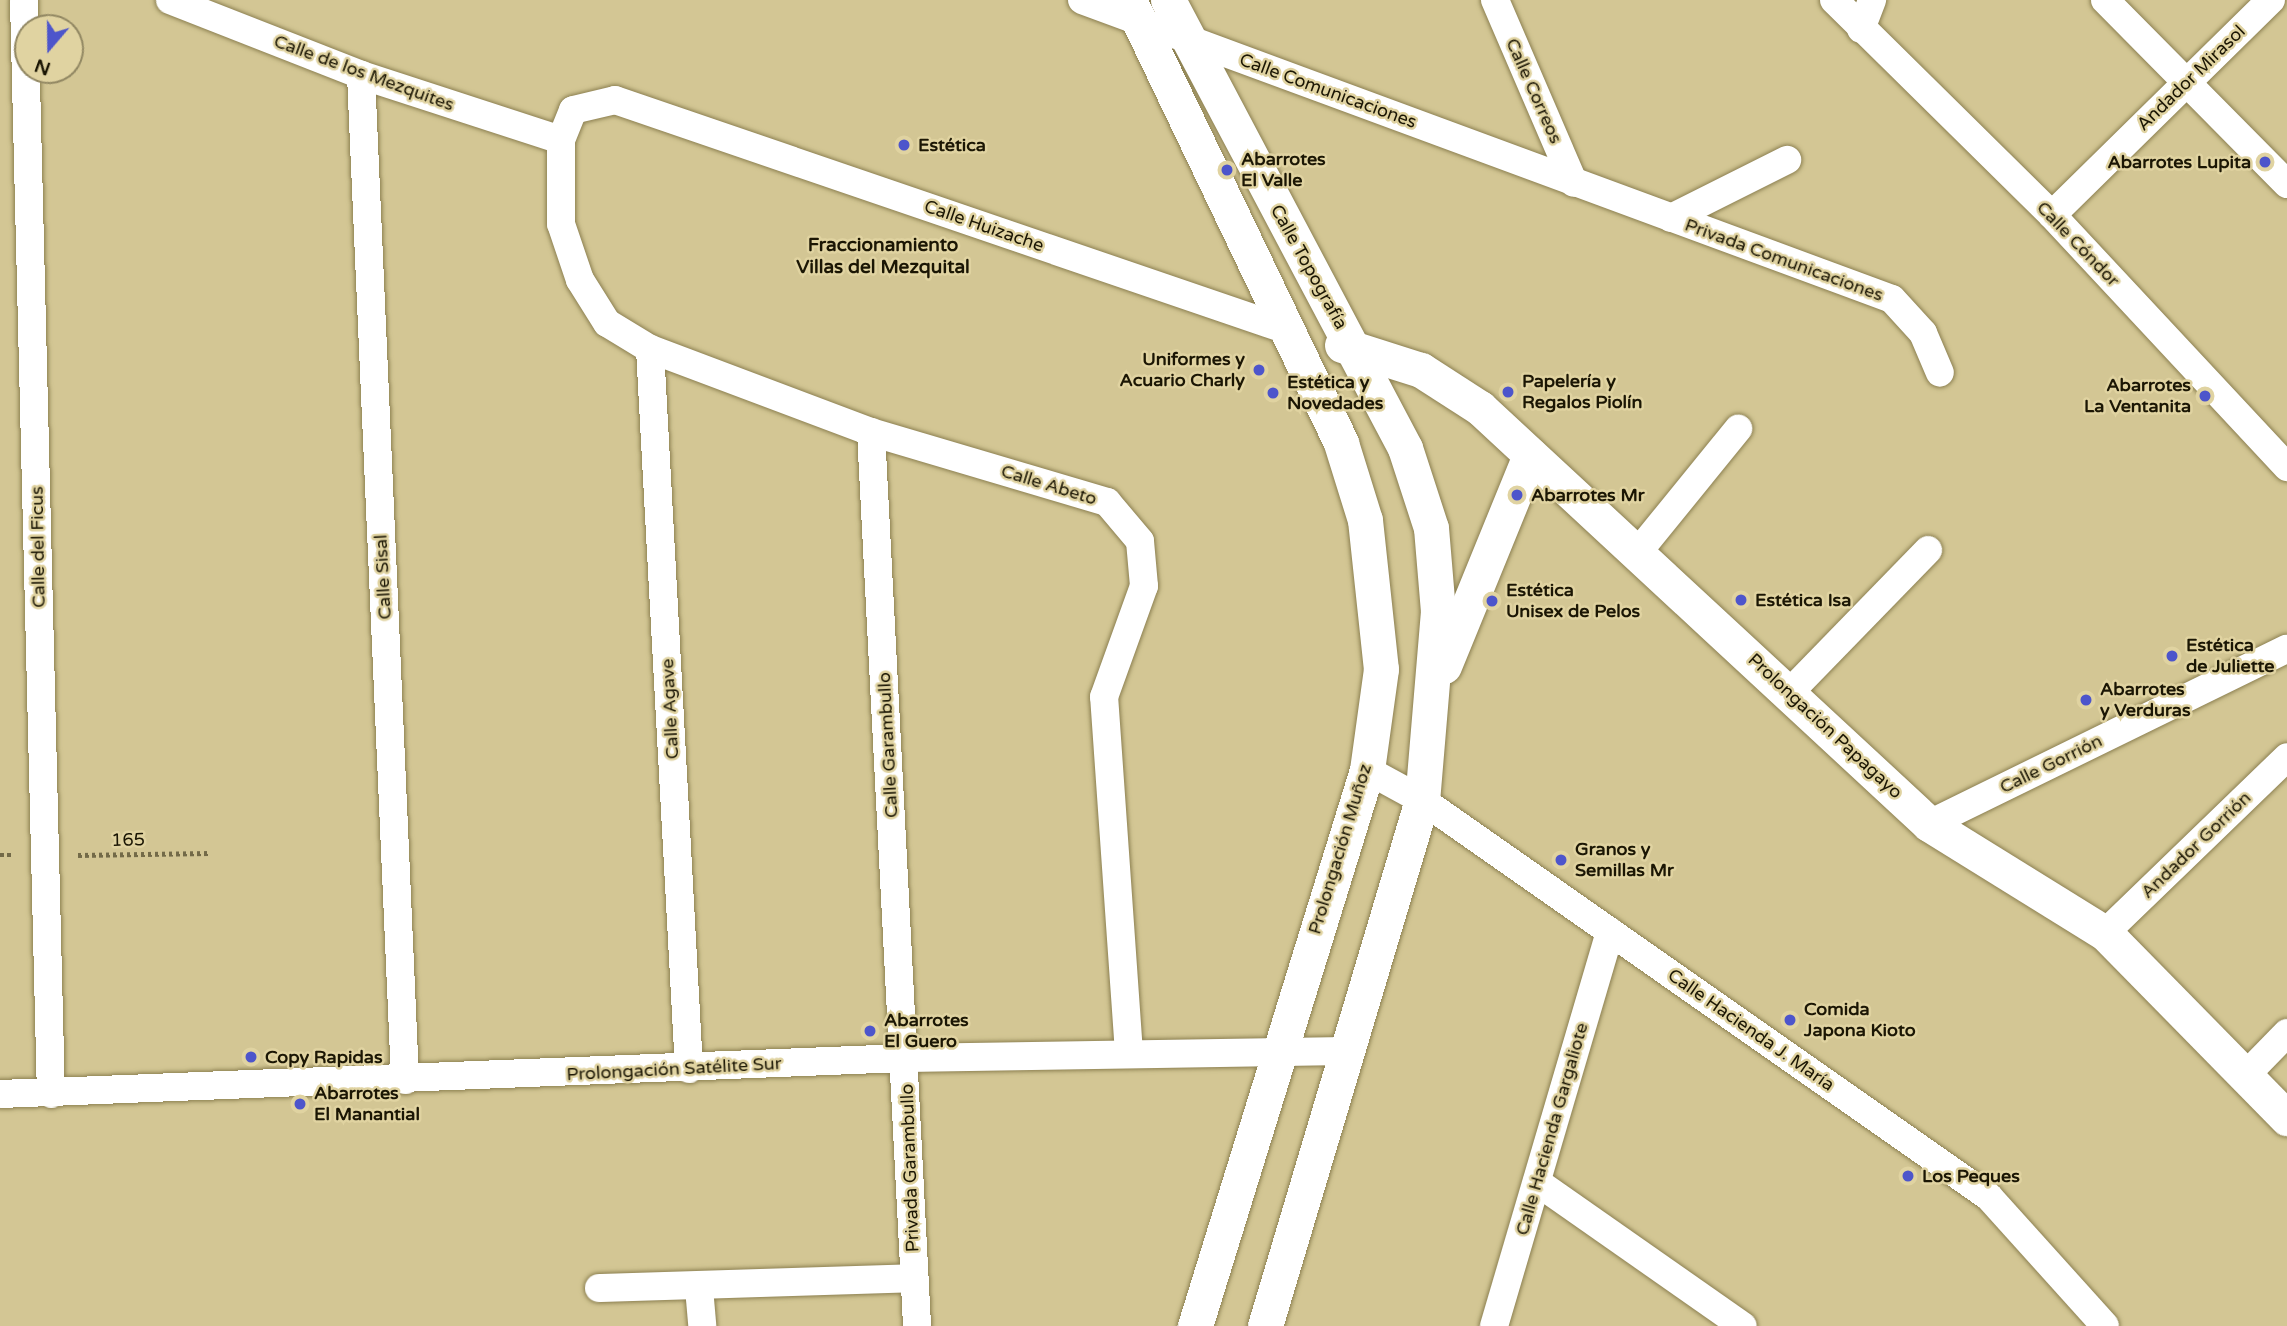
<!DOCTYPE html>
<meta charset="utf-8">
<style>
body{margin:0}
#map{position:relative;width:2287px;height:1326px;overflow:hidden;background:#d3c694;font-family:"Varela Round",sans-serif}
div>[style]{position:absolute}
.path>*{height:4.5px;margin-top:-2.25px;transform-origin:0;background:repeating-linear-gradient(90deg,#736a48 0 3.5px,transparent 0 7px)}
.roads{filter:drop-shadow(0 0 2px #8c8051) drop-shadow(0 0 2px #8c8051)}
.minor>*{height:28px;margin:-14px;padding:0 14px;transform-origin:14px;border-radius:14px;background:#fff}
.tertiary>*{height:35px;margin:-17.5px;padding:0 17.5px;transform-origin:17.5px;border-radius:17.5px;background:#fff}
.dots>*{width:19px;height:19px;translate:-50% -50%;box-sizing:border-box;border:4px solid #e0d3a1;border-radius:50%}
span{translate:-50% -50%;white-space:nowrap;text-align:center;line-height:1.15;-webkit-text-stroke:5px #e0d3a1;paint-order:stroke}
.street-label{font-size:18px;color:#1b1604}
.poi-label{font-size:18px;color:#1b1604;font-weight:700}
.left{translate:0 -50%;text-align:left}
.right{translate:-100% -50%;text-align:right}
.neighbourhood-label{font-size:19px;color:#1b1604;font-weight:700}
.north{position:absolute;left:14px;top:14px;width:70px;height:70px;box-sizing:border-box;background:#e0d3a1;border:2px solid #918762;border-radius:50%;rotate:200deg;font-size:19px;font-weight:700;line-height:28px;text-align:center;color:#1b1604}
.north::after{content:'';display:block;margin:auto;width:24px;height:32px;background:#4d55cb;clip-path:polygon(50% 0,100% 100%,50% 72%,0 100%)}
</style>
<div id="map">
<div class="path">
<i style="left:0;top:855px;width:13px"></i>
<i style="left:78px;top:855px;width:132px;rotate:-0.9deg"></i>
</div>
<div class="roads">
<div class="minor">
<i style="left:24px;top:0;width:1094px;rotate:88.59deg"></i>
<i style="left:170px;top:0;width:205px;rotate:21.4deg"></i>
<i style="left:361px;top:75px;width:210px;rotate:18deg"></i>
<i style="left:1082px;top:0;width:863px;rotate:20.26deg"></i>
<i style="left:1892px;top:299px;width:46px;rotate:47.6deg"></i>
<i style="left:1923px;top:333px;width:43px;rotate:67deg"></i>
<i style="left:1495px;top:0;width:199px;rotate:66.7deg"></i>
<i style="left:1834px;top:0;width:306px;rotate:44.6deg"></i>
<i style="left:2052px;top:215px;width:345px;rotate:47deg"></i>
<i style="left:2105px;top:0;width:259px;rotate:45.3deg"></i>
<i style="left:1861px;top:29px;width:31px;rotate:-69deg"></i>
<i style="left:361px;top:75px;width:1006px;rotate:87.49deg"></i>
<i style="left:2052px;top:215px;width:307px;rotate:-44.5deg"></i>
<i style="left:1671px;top:218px;width:130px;rotate:-26.6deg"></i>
<i style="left:650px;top:349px;width:721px;rotate:86.9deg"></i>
<i style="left:871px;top:432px;width:895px;rotate:87.05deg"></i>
<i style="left:1638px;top:552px;width:159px;rotate:-50.9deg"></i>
<i style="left:1790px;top:692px;width:198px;rotate:-45.8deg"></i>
<i style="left:1367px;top:770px;width:63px;rotate:28.6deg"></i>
<i style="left:1422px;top:800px;width:692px;rotate:35deg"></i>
<i style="left:1989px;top:1197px;width:173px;rotate:48deg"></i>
<i style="left:1929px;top:824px;width:398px;rotate:-26.1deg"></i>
<i style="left:2105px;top:933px;width:253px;rotate:-44deg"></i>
<i style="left:1129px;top:1053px;width:357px;rotate:-94deg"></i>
<i style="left:1104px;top:697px;width:118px;rotate:-70.2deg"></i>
<i style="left:1144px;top:586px;width:45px;rotate:-95.1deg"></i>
<i style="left:1140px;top:541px;width:51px;rotate:-130.2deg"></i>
<i style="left:1107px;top:502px;width:246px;rotate:-163.5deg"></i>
<i style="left:871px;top:432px;width:236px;rotate:-159.4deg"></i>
<i style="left:650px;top:349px;width:50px;rotate:-148.8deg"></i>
<i style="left:607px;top:323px;width:51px;rotate:-122.1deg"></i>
<i style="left:580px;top:280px;width:59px;rotate:-108.7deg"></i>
<i style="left:561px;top:224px;width:84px;rotate:-90deg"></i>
<i style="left:561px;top:140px;width:32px;rotate:-68deg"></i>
<i style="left:573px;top:110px;width:43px;rotate:-13.4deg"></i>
<i style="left:615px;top:100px;width:710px;rotate:18.89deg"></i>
<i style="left:2245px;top:1076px;width:60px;rotate:-45.7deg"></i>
<i style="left:0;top:1094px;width:906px;rotate:-2.28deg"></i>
<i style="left:905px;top:1058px;width:442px;rotate:-0.9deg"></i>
<i style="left:1537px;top:1182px;width:251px;rotate:35deg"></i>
<i style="left:599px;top:1288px;width:315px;rotate:-1.8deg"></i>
<i style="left:699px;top:1288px;width:38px;rotate:85deg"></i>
<i style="left:1494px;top:1326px;width:411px;rotate:-73.6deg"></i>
</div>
<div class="tertiary">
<i style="left:1129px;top:0;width:491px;rotate:64.4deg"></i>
<i style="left:1341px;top:443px;width:81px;rotate:72.7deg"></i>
<i style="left:1365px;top:520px;width:150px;rotate:83.9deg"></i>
<i style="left:1381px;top:669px;width:102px;rotate:97.9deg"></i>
<i style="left:1367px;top:770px;width:582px;rotate:107.19deg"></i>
<i style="left:1168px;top:0;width:507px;rotate:62.12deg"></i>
<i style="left:1405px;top:448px;width:84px;rotate:72deg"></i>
<i style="left:1431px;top:528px;width:83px;rotate:85.2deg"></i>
<i style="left:1438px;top:611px;width:190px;rotate:94.8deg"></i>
<i style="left:1422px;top:800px;width:549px;rotate:106.62deg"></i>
<i style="left:1342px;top:345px;width:83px;rotate:17.6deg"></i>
<i style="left:1421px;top:370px;width:70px;rotate:32.8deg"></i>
<i style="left:1480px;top:408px;width:612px;rotate:42.82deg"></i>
<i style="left:1929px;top:824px;width:207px;rotate:31.8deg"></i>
<i style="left:2105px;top:933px;width:260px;rotate:45.5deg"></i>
<i style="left:1444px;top:666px;width:228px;rotate:-67.8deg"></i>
</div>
</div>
<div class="dots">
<i style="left:904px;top:145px;background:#4d55cb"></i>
<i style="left:2265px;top:162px;background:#4d55cb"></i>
<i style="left:1227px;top:170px;background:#4d55cb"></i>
<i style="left:1259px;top:370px;background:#4d55cb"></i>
<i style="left:1508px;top:392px;background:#4d55cb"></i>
<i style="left:1273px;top:393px;background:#4d55cb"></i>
<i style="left:2205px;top:396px;background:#4d55cb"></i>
<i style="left:1517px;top:495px;background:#4d55cb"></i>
<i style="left:1741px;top:600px;background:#4d55cb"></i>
<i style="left:1492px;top:601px;background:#4d55cb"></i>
<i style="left:2172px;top:656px;background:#4d55cb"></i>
<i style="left:2086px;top:700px;background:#4d55cb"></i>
<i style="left:1561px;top:860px;background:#4d55cb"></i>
<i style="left:1790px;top:1020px;background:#4d55cb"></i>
<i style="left:870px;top:1031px;background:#4d55cb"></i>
<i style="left:251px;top:1057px;background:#4d55cb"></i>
<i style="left:300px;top:1104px;background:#4d55cb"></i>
<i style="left:1908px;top:1176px;background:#4d55cb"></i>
</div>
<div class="street-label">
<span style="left:364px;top:73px;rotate:20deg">Calle de los Mezquites</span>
<span style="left:2191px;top:78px;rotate:-44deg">Andador Mirasol</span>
<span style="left:1328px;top:91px;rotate:20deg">Calle Comunicaciones</span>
<span style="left:1534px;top:91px;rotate:66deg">Calle Correos</span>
<span style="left:984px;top:226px;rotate:19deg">Calle Huizache</span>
<span style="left:2078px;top:244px;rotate:46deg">Calle Cóndor</span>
<span style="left:1784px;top:260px;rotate:20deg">Privada Comunicaciones</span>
<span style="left:1309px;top:267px;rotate:61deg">Calle Topografía</span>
<span style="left:1049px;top:485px;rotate:17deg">Calle Abeto</span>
<span style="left:38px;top:547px;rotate:-91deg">Calle del Ficus</span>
<span style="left:383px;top:577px;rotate:-93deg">Calle Sisal</span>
<span style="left:670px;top:709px;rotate:-93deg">Calle Agave</span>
<span style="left:1825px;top:726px;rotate:43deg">Prolongación Papagayo</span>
<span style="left:888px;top:745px;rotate:-93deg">Calle Garambullo</span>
<span style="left:2051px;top:764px;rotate:-26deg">Calle Gorrión</span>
<span style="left:128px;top:840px;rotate:-1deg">165</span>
<span style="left:2196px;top:845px;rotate:-44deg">Andador Gorrión</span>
<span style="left:1340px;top:849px;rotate:-73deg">Prolongación Muñoz</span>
<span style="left:1751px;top:1030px;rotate:35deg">Calle Hacienda J. María</span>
<span style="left:674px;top:1069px;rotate:-3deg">Prolongación Satélite Sur</span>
<span style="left:1552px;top:1129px;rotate:-74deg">Calle Hacienda Gargaliote</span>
<span style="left:910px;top:1168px;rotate:-92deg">Privada Garambullo</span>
</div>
<div class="poi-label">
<span class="left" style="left:918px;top:145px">Estética</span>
<span class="left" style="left:1241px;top:170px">Abarrotes<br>El Valle</span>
<span class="right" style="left:2251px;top:162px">Abarrotes Lupita</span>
<span class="right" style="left:1245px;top:370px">Uniformes y<br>Acuario Charly</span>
<span class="left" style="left:1522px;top:392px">Papelería y<br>Regalos Piolín</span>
<span class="left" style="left:1287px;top:393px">Estética y<br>Novedades</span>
<span class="right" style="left:2191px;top:396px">Abarrotes<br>La Ventanita</span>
<span class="left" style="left:1531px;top:495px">Abarrotes Mr</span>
<span class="left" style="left:1506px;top:601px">Estética<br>Unisex de Pelos</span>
<span class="left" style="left:1755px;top:600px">Estética Isa</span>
<span class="left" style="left:2186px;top:656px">Estética<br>de Juliette</span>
<span class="left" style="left:2100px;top:700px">Abarrotes<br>y Verduras</span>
<span class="left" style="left:1575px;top:860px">Granos y<br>Semillas Mr</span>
<span class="left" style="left:1804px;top:1020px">Comida<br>Japona Kioto</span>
<span class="left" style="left:884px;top:1031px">Abarrotes<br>El Guero</span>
<span class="left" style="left:265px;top:1057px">Copy Rapidas</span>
<span class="left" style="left:314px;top:1104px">Abarrotes<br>El Manantial</span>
<span class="left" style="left:1922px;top:1176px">Los Peques</span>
</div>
<div class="neighbourhood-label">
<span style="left:883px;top:257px">Fraccionamiento<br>Villas del Mezquital</span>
</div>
<div class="north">N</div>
</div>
